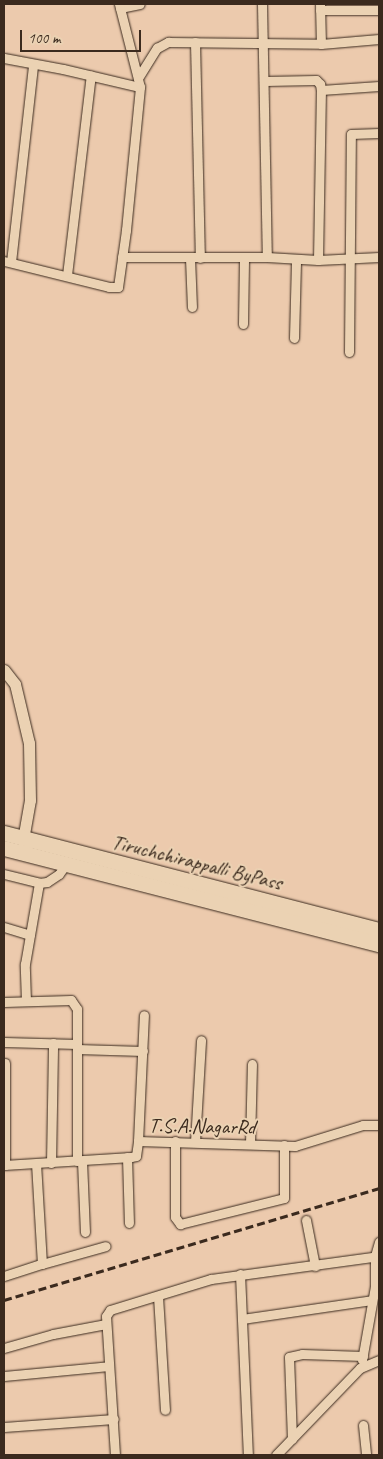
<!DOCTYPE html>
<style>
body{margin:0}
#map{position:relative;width:383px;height:1459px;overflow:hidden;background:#eccaad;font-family:Caveat,sans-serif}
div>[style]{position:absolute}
.roads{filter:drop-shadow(0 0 1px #3b2a1e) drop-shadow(0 0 1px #3b2a1e)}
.minor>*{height:9px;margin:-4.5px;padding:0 4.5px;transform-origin:4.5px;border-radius:4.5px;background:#ebd2b3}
.tertiary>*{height:11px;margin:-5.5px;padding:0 5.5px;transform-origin:5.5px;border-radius:5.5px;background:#ebd2b3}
.trunk>*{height:15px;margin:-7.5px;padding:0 7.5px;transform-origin:7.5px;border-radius:7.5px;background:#ebd2b3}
.rail>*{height:2.5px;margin-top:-1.25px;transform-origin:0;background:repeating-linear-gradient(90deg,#3b2a1e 0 8px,transparent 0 12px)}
span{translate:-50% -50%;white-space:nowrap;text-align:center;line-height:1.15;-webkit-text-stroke:4px #ebd2b3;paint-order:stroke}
.street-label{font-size:21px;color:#3b2a1e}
.frame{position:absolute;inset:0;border:5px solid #3b2a1e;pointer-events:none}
.scale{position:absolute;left:20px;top:30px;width:121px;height:22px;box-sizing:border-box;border:2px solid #3b2a1e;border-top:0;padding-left:6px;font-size:15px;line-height:18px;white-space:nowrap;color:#3b2a1e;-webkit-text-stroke:4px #ebd2b3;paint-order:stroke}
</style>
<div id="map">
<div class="roads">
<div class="minor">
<i style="left:262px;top:4px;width:253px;rotate:88.9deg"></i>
<i style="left:320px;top:4px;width:40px;rotate:88.6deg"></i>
<i style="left:120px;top:8px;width:20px;rotate:-11deg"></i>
<i style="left:320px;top:10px;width:59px"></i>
<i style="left:195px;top:42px;width:216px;rotate:88.7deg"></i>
<i style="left:4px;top:58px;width:60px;rotate:10.6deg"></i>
<i style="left:63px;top:69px;width:79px;rotate:13.2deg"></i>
<i style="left:140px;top:87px;width:86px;rotate:-104.2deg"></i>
<i style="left:138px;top:78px;width:36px;rotate:-58deg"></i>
<i style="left:157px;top:48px;width:13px;rotate:-29deg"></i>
<i style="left:168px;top:42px;width:153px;rotate:0.7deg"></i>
<i style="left:321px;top:44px;width:58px;rotate:-4.9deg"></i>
<i style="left:265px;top:81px;width:51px;rotate:-1.1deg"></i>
<i style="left:316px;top:80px;width:6px;rotate:45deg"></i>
<i style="left:320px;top:84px;width:6px;rotate:81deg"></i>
<i style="left:122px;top:257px;width:145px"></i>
<i style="left:267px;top:257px;width:51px;rotate:3.4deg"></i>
<i style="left:318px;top:260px;width:61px;rotate:-2.8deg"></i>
<i style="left:190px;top:258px;width:49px;rotate:87.7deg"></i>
<i style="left:318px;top:260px;width:170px;rotate:-89deg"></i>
<i style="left:321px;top:90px;width:58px;rotate:-3.9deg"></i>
<i style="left:4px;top:261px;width:108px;rotate:13.9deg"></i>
<i style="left:109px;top:287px;width:9px"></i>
<i style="left:118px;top:287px;width:58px;rotate:-82deg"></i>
<i style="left:126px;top:230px;width:144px;rotate:-84.4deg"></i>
<i style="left:11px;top:262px;width:198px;rotate:-83.6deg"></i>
<i style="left:67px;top:275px;width:201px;rotate:-83.2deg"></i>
<i style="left:243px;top:324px;width:65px;rotate:-89.1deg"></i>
<i style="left:294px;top:338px;width:79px;rotate:-88.5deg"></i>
<i style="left:349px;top:352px;width:218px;rotate:-89.5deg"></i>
<i style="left:351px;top:134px;width:28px;rotate:-2deg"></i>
<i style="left:4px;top:874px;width:36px;rotate:14deg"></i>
<i style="left:39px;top:883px;width:8px;rotate:-7deg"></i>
<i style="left:47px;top:882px;width:14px;rotate:-34deg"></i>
<i style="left:59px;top:874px;width:12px;rotate:-55deg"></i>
<i style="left:4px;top:927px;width:27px;rotate:17deg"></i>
<i style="left:26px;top:1001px;width:37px;rotate:-92deg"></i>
<i style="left:25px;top:964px;width:82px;rotate:-80.2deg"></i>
<i style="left:4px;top:1002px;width:67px;rotate:-1.7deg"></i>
<i style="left:71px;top:1000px;width:11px;rotate:56deg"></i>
<i style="left:77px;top:1009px;width:35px;rotate:90deg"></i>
<i style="left:4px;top:1042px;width:73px;rotate:1.6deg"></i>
<i style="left:77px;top:1044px;width:5px;rotate:90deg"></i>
<i style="left:77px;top:1049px;width:66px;rotate:1.7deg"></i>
<i style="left:138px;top:1141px;width:126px;rotate:-87.3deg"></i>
<i style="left:175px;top:1141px;width:76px;rotate:90deg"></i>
<i style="left:175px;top:1217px;width:9px;rotate:54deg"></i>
<i style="left:180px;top:1224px;width:107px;rotate:-14deg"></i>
<i style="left:284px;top:1198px;width:53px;rotate:-90deg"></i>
<i style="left:195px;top:1142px;width:102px;rotate:-86.6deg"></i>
<i style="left:250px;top:1144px;width:80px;rotate:-88.6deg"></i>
<i style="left:127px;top:1157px;width:66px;rotate:88.3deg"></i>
<i style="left:77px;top:1161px;width:112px;rotate:-90deg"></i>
<i style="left:82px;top:1161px;width:71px;rotate:87.6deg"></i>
<i style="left:51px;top:1163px;width:120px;rotate:-89deg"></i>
<i style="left:4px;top:1165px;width:127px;rotate:-3.6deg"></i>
<i style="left:131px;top:1157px;width:5px;rotate:-11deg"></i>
<i style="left:136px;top:1156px;width:15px;rotate:-82deg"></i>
<i style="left:138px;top:1141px;width:157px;rotate:1.8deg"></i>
<i style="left:295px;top:1146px;width:71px;rotate:-17.2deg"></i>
<i style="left:363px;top:1125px;width:16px"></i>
<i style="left:5px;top:1165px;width:102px;rotate:-90deg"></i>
<i style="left:306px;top:1220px;width:47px;rotate:78.9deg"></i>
<i style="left:42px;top:1264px;width:66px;rotate:-15.7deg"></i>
<i style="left:240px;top:1274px;width:181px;rotate:87.5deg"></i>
<i style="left:4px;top:1276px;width:40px;rotate:-18deg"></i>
<i style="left:42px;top:1264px;width:100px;rotate:-93.4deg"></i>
<i style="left:158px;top:1296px;width:114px;rotate:86.5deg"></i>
<i style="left:242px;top:1319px;width:131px;rotate:-8.3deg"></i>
<i style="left:4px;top:1348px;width:51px;rotate:-15.9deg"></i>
<i style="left:53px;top:1334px;width:54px;rotate:-10.7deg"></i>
<i style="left:362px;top:1360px;width:75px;rotate:-80deg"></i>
<i style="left:375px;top:1286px;width:30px;rotate:-90deg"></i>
<i style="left:375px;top:1256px;width:15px;rotate:-74deg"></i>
<i style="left:4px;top:1376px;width:105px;rotate:-5.4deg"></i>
<i style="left:363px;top:1425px;width:30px;rotate:84deg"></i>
<i style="left:4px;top:1427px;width:110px;rotate:-4.2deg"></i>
<i style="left:292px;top:1439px;width:82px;rotate:-92.1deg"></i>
<i style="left:289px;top:1357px;width:13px;rotate:-13deg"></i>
<i style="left:302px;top:1354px;width:61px;rotate:1.9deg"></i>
<i style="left:115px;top:1455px;width:139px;rotate:-93.7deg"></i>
<i style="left:106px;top:1316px;width:7px;rotate:-56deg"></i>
<i style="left:110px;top:1310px;width:106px;rotate:-17.1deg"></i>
<i style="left:211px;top:1279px;width:170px;rotate:-7.8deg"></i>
<i style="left:276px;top:1455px;width:121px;rotate:-46deg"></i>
<i style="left:360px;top:1368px;width:21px;rotate:-23deg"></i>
</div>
<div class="tertiary">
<i style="left:4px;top:670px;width:18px;rotate:52deg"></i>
<i style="left:15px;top:684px;width:61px;rotate:76.7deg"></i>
<i style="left:29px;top:743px;width:57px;rotate:89deg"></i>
<i style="left:30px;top:800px;width:40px;rotate:100deg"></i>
<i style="left:23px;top:839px;width:7px;rotate:63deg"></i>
</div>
<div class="trunk">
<i style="left:4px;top:833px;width:387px;rotate:14.5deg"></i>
<i style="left:4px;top:848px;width:387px;rotate:14.4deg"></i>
</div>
</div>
<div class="rail">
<i style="left:4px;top:1300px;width:391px;rotate:-16.6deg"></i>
</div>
<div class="street-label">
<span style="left:197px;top:862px;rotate:14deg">Tiruchchirappalli ByPass</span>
<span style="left:202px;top:1126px;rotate:1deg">T.S.A.NagarRd</span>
</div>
<div class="frame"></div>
<div class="scale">100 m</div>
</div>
